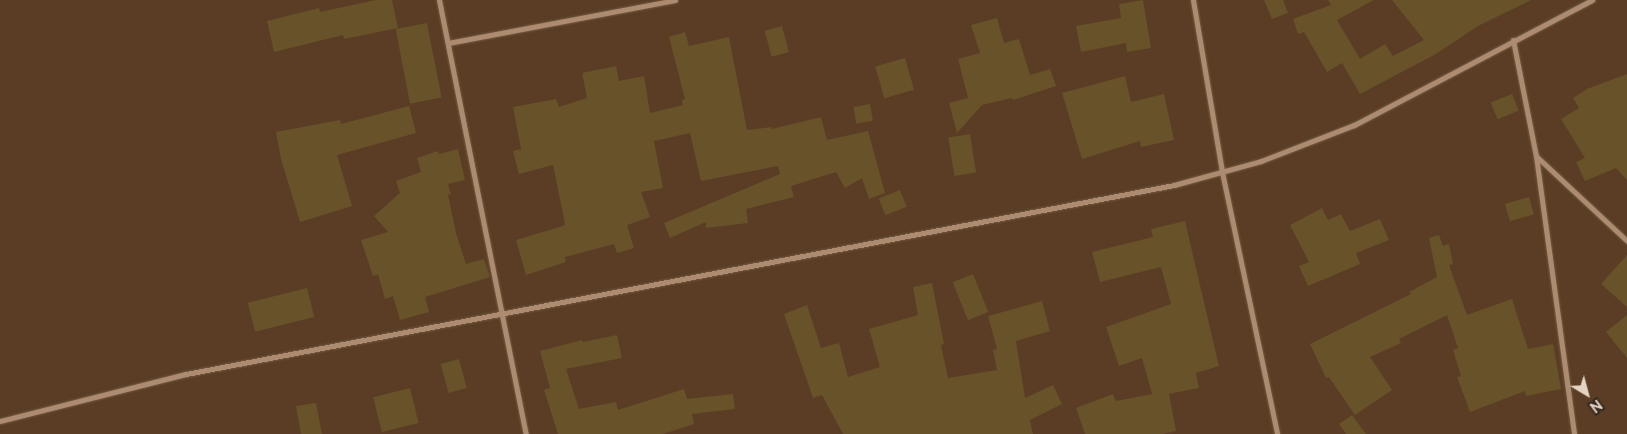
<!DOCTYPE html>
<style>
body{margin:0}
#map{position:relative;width:1627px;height:434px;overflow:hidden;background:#5a3d24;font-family:Raleway,sans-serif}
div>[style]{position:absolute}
.building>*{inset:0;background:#68522a;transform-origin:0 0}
.roads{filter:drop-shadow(0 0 1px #735b46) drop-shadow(0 0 1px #735b46)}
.street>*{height:5px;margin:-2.5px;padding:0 2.5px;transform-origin:2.5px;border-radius:2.5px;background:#ad8b70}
span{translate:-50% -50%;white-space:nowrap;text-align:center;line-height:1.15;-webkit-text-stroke:4px #35281c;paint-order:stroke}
.north{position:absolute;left:1562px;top:369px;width:50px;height:50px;-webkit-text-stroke:4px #35281c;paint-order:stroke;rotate:143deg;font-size:14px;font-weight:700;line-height:20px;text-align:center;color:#e5d3c4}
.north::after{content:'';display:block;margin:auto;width:18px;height:22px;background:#e5d3c4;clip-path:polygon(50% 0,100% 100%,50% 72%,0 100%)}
</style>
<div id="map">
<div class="building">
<i style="clip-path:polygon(376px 0,392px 0,398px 28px,344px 39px,343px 35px,274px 52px,267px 21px,319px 8px,320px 12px)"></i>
<i style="clip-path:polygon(1143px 0,1151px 48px,1127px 52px,1126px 43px,1081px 52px,1076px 26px,1121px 18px,1119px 4px)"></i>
<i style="clip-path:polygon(1264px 0,1283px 0,1288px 13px,1272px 19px)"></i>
<i style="clip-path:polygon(1328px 0,1374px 0,1337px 20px,1360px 59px,1385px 44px,1393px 56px,1424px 40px,1392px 0,1531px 0,1478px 26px,1436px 54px,1360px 94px,1342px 63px,1327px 72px,1304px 32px,1298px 34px,1293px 19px,1331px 5px)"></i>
<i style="clip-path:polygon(997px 18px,1004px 43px,1019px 39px,1030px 75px,1050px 69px,1056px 86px,1013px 100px,1012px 98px,982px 105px,957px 133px,949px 103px,968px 98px,958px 59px,980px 53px,971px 25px)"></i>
<i style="left:427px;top:23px;width:76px;height:32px;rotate:79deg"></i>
<i style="left:782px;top:26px;width:27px;height:18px;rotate:75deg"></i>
<i style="clip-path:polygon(685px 32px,689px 46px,729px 37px,747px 130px,771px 127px,772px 129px,821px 117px,827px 140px,868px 131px,885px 193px,869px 199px,862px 178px,845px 188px,836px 172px,791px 186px,794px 197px,746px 209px,748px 223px,706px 228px,706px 222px,670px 238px,664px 223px,780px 174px,778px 166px,701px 181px,690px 133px,654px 141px,663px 188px,641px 192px,650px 217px,627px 225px,634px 248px,617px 253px,614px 244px,565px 257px,566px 262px,526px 275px,516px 240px,563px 226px,565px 224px,553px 165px,519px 174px,513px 151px,521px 149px,513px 107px,556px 99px,559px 107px,587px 98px,582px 73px,616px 66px,619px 81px,644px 76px,650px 113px,683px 105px,682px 100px,685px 99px,669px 37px)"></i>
<i style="left:905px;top:58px;width:33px;height:31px;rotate:74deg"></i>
<i style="clip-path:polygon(1627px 74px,1627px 180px,1616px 168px,1585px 181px,1576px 162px,1585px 158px,1561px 119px,1579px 108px,1573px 98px,1587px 89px)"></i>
<i style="clip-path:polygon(1125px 76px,1131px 102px,1164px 94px,1174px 140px,1141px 147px,1140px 141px,1082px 159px,1062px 93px)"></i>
<i style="left:1512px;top:94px;width:18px;height:23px;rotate:68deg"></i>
<i style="left:870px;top:104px;width:17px;height:17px;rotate:80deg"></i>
<i style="clip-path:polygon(409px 106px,416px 133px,337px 155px,352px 206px,300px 222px,281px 159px,276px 132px,340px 120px,341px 124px)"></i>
<i style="left:970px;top:134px;width:39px;height:22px;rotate:81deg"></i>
<i style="clip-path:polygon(458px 149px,465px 180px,448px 184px,451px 194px,448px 195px,456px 233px,466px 264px,484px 259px,490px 277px,425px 297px,429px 312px,400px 320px,393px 296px,385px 299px,378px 274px,373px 276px,361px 240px,388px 232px,374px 216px,400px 193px,396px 181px,421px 172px,417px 158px,438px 151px,439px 154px)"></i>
<i style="left:900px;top:190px;width:18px;height:23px;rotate:68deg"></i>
<i style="left:1529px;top:197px;width:18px;height:25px;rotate:74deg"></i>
<i style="clip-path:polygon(1322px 208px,1328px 220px,1341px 214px,1350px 231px,1380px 219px,1389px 240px,1356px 253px,1360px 264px,1308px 286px,1299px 266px,1309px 262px,1290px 225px)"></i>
<i style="clip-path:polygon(1185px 221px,1219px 366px,1196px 373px,1199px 388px,1169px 394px,1176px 431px,1163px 434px,1085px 434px,1076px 408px,1113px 394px,1116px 401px,1152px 394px,1142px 358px,1119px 366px,1106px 327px,1171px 304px,1161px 267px,1100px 282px,1092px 252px,1153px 237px,1151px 229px)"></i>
<i style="clip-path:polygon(1439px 235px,1443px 246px,1449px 244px,1453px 264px,1449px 265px,1467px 315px,1512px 299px,1528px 349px,1553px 344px,1561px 389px,1526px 396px,1525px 391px,1470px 412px,1457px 377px,1461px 376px,1453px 350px,1458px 348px,1447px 315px,1399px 339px,1401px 343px,1370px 357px,1392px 390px,1355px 415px,1329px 377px,1326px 378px,1310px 344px,1411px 294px,1409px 292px,1437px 277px,1429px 238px)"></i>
<i style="clip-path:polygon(1627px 255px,1627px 307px,1601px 284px)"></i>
<i style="left:973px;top:274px;width:41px;height:22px;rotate:68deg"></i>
<i style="clip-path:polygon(932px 283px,944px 344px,941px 345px,948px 378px,997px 370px,993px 350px,997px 349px,988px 316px,1042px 301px,1050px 331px,1016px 341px,1025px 398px,1053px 385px,1062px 404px,1030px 420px,1033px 434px,843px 434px,822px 395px,813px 398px,784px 314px,807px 305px,821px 348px,839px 343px,848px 377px,880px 367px,869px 329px,918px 315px,913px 287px)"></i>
<i style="left:307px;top:288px;width:30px;height:61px;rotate:76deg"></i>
<i style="clip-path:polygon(1627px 315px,1627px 358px,1606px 332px)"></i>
<i style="clip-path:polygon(617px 335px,622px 358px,566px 369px,579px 409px,616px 402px,618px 410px,684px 389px,687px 399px,733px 394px,735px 409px,692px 414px,694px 424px,663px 434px,558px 434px,544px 390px,550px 388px,540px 351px,582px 340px,583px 342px)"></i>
<i style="left:459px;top:359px;width:30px;height:19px;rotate:75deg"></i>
<i style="left:410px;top:388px;width:36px;height:38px;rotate:76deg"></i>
<i style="clip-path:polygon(316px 403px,322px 434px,301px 434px,296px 406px)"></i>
<i style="clip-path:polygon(1352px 415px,1366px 434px,1346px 434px,1339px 424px)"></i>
</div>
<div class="roads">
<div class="street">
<i style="left:439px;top:0;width:443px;rotate:78.7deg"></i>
<i style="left:1193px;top:0;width:174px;rotate:80.4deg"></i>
<i style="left:1222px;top:172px;width:268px;rotate:78.1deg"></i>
<i style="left:1513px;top:40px;width:118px;rotate:78.8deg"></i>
<i style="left:1536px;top:156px;width:281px;rotate:82.2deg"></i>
<i style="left:448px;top:43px;width:231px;rotate:-10.7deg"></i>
<i style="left:1536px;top:156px;width:125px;rotate:43deg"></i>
<i style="left:0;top:421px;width:192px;rotate:-14.2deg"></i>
<i style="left:186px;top:374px;width:1006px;rotate:-10.83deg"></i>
<i style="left:1174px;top:185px;width:90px;rotate:-15.4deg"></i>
<i style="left:1261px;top:161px;width:100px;rotate:-21.2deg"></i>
<i style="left:1354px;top:125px;width:269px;rotate:-27.7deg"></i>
</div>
</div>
<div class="north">N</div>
</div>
